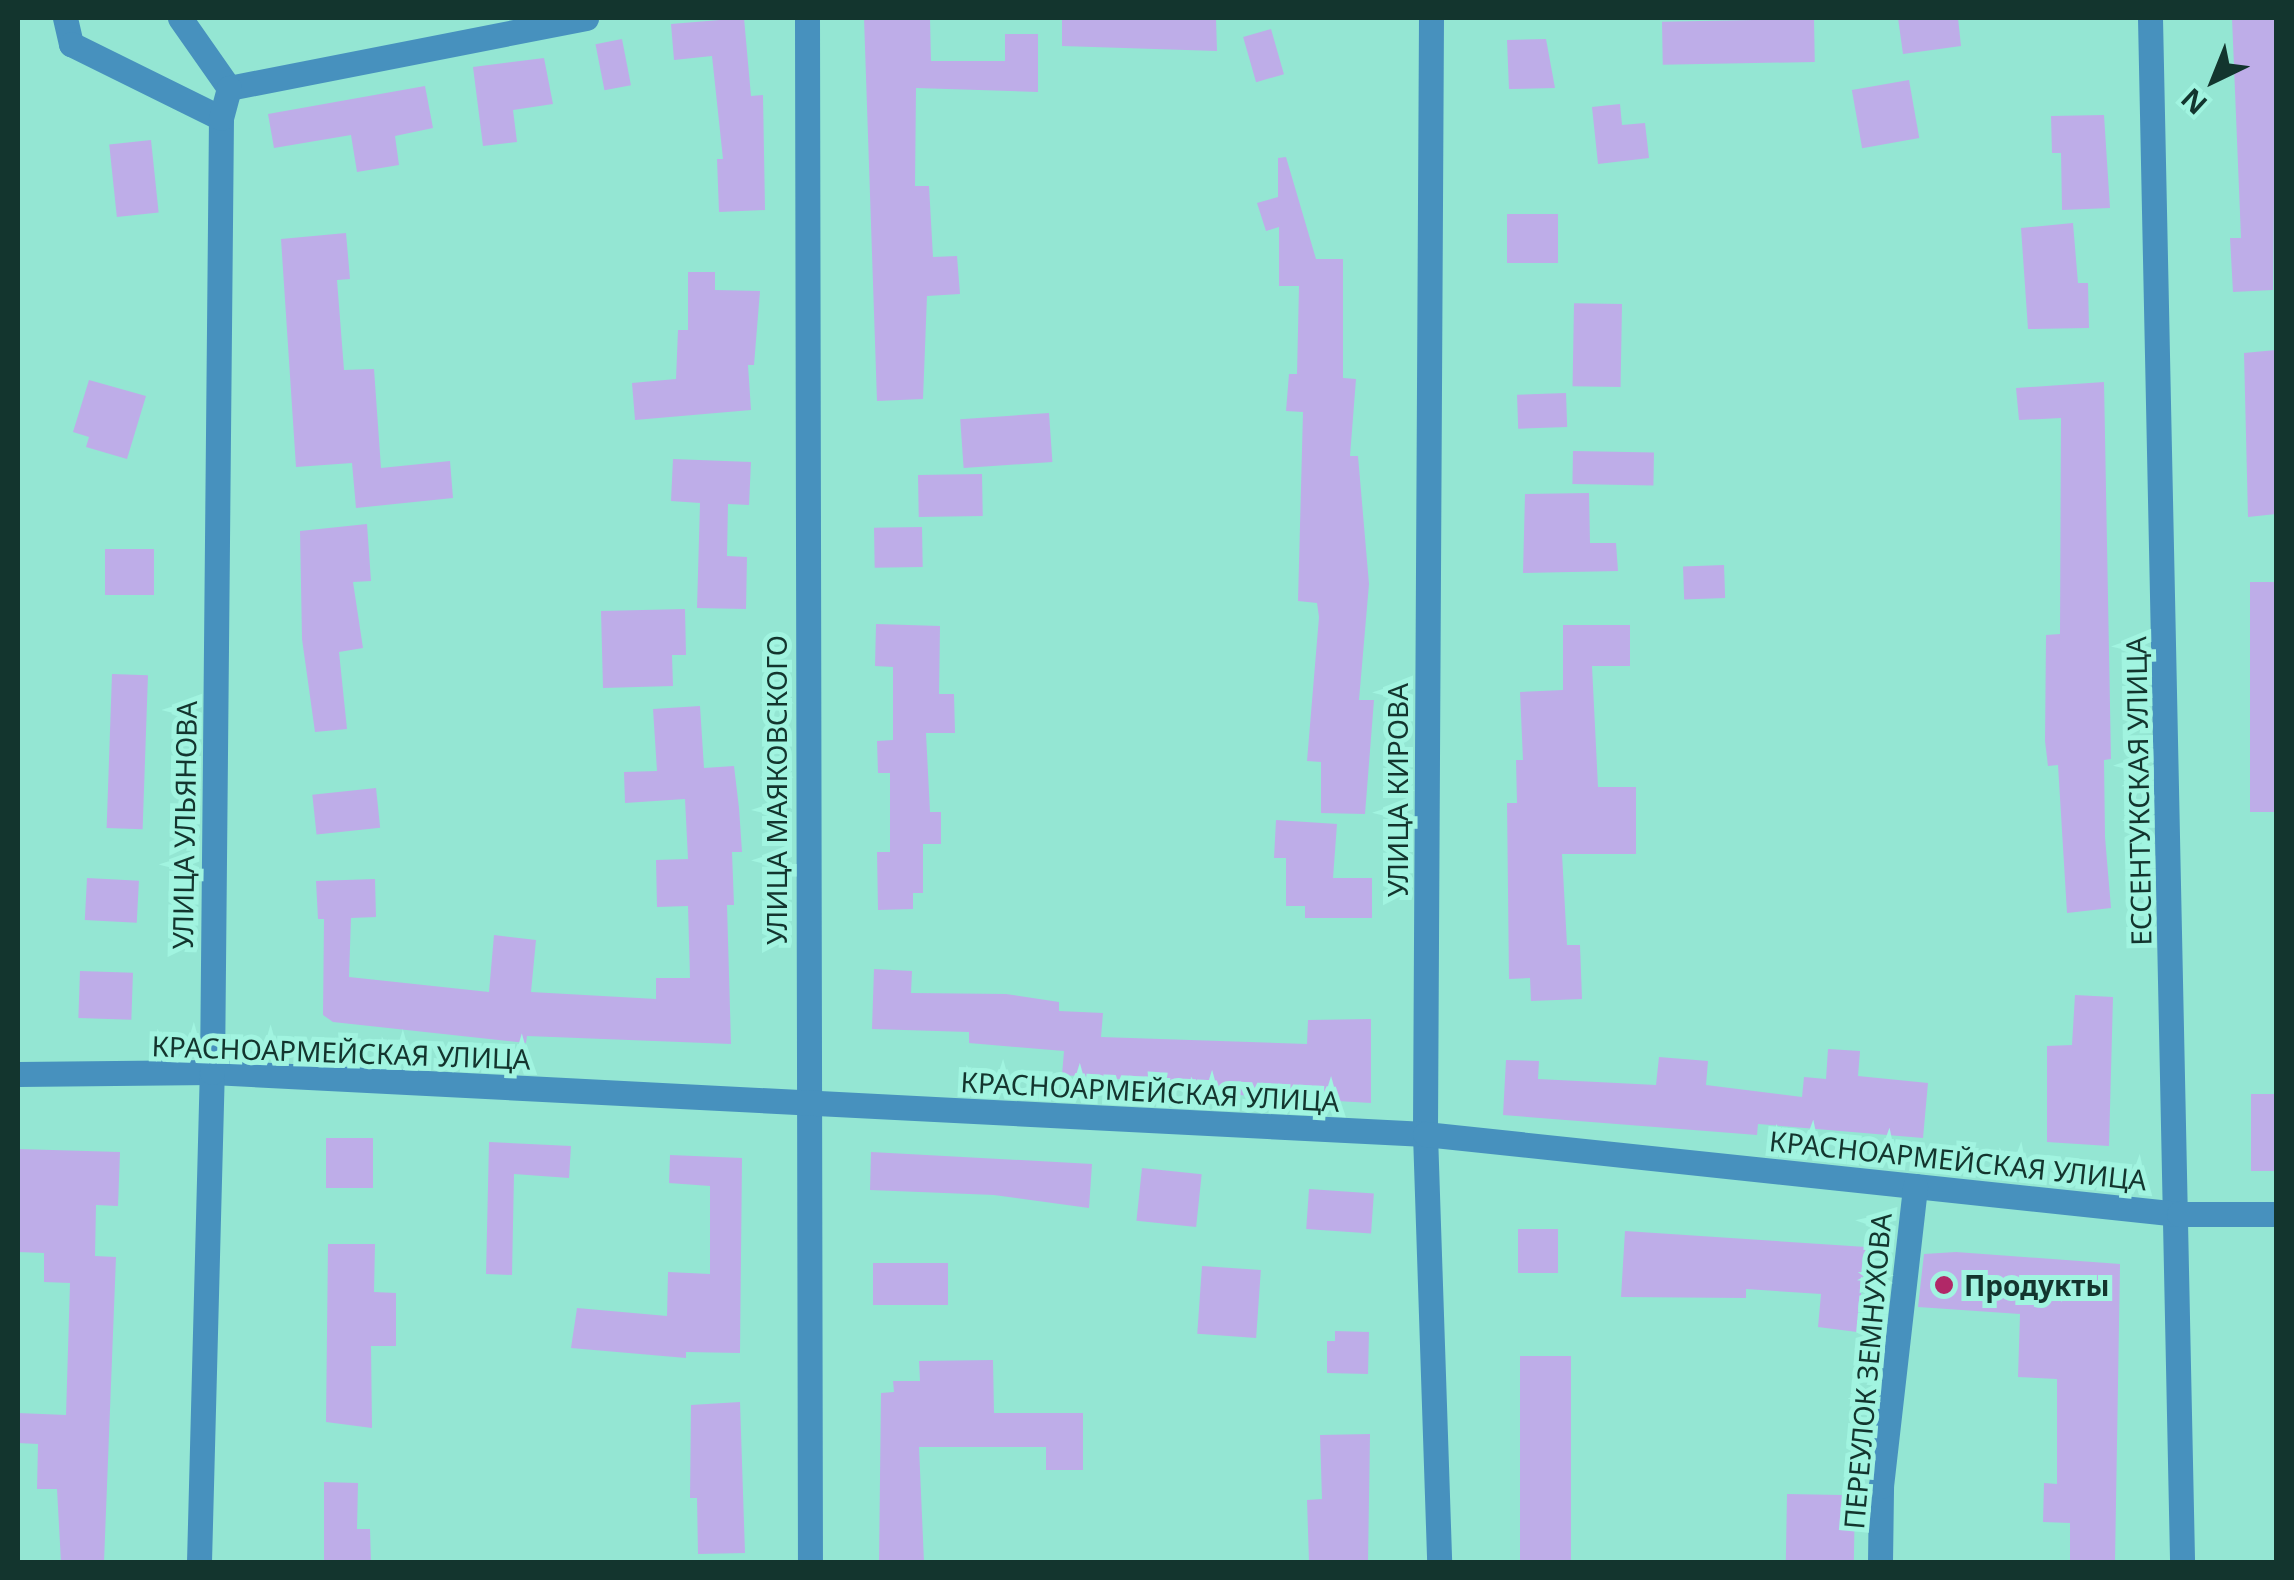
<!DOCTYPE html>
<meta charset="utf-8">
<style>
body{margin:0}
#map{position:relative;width:2294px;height:1580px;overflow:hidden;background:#94e6d3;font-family:"Noto Sans",sans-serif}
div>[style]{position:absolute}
.building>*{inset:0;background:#beade8;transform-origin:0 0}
.minor>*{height:25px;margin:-12.5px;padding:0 12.5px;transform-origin:12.5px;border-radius:12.5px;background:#4791be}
.dots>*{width:28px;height:28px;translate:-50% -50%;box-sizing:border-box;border:5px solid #a1f4e0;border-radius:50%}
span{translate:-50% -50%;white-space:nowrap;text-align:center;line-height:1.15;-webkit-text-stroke:10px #a1f4e0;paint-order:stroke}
.street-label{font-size:28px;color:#13352e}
.poi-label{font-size:28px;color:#13352e;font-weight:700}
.left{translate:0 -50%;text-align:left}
.frame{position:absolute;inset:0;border:20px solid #13352e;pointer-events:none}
.north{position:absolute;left:2164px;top:30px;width:100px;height:100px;-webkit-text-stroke:8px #a1f4e0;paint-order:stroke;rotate:223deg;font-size:28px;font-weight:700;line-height:40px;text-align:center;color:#13352e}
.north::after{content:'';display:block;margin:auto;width:35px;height:45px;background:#13352e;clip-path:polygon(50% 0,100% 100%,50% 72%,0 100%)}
</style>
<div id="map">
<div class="building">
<i style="clip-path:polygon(744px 18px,751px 96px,763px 95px,765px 210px,719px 212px,717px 159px,723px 159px,712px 56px,674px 60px,671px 24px)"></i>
<i style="clip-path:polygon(864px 18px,930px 18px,931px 61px,1005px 61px,1005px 34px,1038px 34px,1038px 92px,916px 88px,915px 186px,929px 186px,933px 257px,957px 256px,960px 294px,927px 296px,923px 399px,877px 401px)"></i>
<i style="clip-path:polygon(1062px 18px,1216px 18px,1217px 51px,1062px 46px)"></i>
<i style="clip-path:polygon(1898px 18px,1958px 18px,1961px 46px,1903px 54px)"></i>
<i style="clip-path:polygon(2232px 18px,2276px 18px,2273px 290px,2233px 292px,2230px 238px,2241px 238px)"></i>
<i style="left:1814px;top:19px;width:43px;height:152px;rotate:89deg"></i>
<i style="left:1271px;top:29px;width:47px;height:29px;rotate:74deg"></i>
<i style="left:622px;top:39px;width:47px;height:27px;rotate:79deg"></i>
<i style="clip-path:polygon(1546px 39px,1555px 88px,1509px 89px,1507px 40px)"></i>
<i style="clip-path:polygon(544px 58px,553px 104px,513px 110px,517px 142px,483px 146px,473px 67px)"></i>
<i style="left:1909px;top:80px;width:59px;height:58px;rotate:80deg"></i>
<i style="clip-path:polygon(425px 86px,433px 128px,395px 136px,399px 165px,357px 172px,351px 135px,274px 148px,268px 114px)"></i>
<i style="clip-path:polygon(1620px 104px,1622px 125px,1645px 123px,1649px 158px,1598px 164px,1592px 107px)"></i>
<i style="clip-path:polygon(2104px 115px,2110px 208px,2062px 210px,2061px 153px,2052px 153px,2051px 116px)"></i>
<i style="left:151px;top:140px;width:73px;height:42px;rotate:84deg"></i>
<i style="clip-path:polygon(1286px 157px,1316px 259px,1343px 259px,1343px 378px,1356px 379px,1350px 456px,1358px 456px,1369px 584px,1359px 700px,1374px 700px,1365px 814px,1321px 813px,1321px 762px,1307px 761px,1319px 617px,1317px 603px,1298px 601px,1303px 412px,1286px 411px,1289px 374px,1297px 374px,1299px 286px,1279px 286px,1279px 227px,1266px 231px,1257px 203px,1278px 197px,1278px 158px)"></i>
<i style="left:1507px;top:214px;width:51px;height:49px"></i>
<i style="clip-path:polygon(2073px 223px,2078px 283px,2088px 283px,2089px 328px,2028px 329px,2021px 228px)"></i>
<i style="clip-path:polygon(346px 233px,350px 279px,337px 280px,344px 370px,374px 369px,381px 468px,450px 461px,453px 498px,356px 508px,352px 463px,296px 467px,281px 239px)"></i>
<i style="clip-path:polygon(688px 272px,715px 272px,715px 290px,760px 291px,754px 365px,748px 365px,751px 410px,635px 420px,632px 383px,676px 379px,678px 330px,688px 330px)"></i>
<i style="left:1622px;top:304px;width:83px;height:48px;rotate:91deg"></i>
<i style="clip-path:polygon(2276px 350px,2276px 514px,2248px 517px,2244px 353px)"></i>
<i style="clip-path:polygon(89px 380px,146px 396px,127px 459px,86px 447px,89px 437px,73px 432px)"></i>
<i style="clip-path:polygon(2104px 382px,2111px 759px,2104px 760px,2105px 837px,2111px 908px,2067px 913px,2058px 765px,2048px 766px,2045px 741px,2046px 635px,2060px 634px,2061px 418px,2019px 420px,2016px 388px)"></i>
<i style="left:1566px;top:393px;width:34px;height:49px;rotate:88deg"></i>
<i style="left:1049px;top:413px;width:49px;height:89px;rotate:86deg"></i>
<i style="left:1573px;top:451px;width:81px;height:33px;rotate:1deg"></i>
<i style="clip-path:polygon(673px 459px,751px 462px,749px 505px,728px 504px,727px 556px,747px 557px,746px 609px,697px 608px,700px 503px,671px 501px)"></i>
<i style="left:982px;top:474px;width:42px;height:64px;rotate:89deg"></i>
<i style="clip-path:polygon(1589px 493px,1590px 543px,1616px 543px,1618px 571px,1523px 573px,1525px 494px)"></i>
<i style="clip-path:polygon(367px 524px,371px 581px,353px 582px,363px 648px,339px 652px,347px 729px,315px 732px,302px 639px,300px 531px)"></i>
<i style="left:922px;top:527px;width:40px;height:48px;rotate:89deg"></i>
<i style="left:105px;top:549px;width:49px;height:46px"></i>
<i style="left:1724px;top:565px;width:33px;height:41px;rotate:88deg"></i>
<i style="left:2276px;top:582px;width:230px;height:26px;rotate:90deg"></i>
<i style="clip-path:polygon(685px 609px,686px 655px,672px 655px,673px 686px,603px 688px,601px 611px)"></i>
<i style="clip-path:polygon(876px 624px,940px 626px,939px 694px,954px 694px,955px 733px,926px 733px,930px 812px,941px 812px,941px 844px,923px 844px,923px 893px,913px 893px,913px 909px,878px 910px,877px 852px,890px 852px,890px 773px,878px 773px,877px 741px,893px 740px,893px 667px,875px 666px)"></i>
<i style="clip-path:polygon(1563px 625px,1630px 625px,1630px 666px,1592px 666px,1598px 787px,1636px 787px,1636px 854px,1562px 854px,1567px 945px,1580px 945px,1582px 999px,1531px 1001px,1530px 978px,1509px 979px,1507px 803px,1517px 803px,1516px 760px,1523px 760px,1520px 692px,1563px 690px)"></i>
<i style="left:112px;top:674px;width:36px;height:154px;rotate:2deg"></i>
<i style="clip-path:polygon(700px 706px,704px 768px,734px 766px,739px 808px,742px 852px,732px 852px,734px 905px,727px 905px,731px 1044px,527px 1036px,526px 1043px,333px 1022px,323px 1015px,324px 919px,318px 919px,316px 881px,375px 879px,376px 917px,351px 918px,349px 977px,489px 992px,494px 935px,536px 940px,531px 992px,656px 999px,656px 978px,690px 978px,688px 906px,657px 907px,656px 860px,688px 859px,685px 799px,625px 803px,624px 772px,657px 771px,653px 709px)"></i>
<i style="left:376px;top:788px;width:40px;height:64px;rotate:84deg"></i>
<i style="clip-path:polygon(1276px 820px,1337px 824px,1333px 878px,1372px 878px,1372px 918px,1305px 918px,1305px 906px,1286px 906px,1286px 858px,1274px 858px)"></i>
<i style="left:87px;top:878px;width:52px;height:42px;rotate:3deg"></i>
<i style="clip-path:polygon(874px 969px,912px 971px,911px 993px,1006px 994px,1059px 1002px,1059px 1011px,1103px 1013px,1101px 1037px,1307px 1044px,1308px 1020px,1371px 1019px,1371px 1103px,1189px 1092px,1189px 1084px,1062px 1075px,1064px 1051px,969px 1043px,969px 1032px,872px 1029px)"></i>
<i style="left:80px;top:971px;width:53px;height:47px;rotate:2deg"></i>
<i style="clip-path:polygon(2075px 995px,2113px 997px,2109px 1146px,2047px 1142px,2047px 1046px,2072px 1045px)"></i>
<i style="clip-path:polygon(1828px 1049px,1860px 1051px,1858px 1076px,1928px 1083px,1923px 1138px,1758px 1124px,1757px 1135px,1503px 1115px,1506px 1060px,1539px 1061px,1538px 1079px,1656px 1085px,1659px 1057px,1708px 1061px,1706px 1085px,1802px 1097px,1804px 1077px,1826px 1079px)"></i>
<i style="left:2251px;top:1094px;width:25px;height:77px"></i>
<i style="left:326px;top:1138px;width:47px;height:50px"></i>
<i style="clip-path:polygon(489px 1142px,571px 1146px,569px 1178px,514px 1174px,512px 1275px,486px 1274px)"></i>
<i style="clip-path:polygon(18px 1149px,120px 1152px,118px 1206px,96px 1205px,95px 1256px,116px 1257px,104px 1562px,61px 1562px,57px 1489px,37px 1489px,38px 1444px,18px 1443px,18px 1413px,66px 1415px,70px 1283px,44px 1282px,44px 1253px,18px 1252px)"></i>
<i style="clip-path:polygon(871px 1152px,1092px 1164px,1089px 1208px,994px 1195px,870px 1190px)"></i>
<i style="clip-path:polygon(670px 1155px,742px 1158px,740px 1353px,686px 1352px,686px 1358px,571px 1348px,577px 1308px,667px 1316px,668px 1272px,710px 1274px,710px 1186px,669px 1183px)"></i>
<i style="left:1142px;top:1168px;width:60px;height:53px;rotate:6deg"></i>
<i style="left:1309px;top:1189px;width:65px;height:40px;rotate:4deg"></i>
<i style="left:1518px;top:1229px;width:40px;height:44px"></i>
<i style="clip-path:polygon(1625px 1231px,1866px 1247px,1857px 1332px,1818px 1327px,1821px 1294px,1746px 1289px,1746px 1298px,1621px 1297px)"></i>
<i style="clip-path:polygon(328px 1244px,375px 1244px,374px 1292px,396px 1293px,396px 1346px,371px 1346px,372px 1428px,326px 1422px)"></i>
<i style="clip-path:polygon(1956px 1252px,2120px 1264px,2115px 1562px,2070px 1562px,2070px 1523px,2043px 1522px,2044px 1483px,2057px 1484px,2057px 1379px,2018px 1377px,2020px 1314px,1918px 1307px,1924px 1254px)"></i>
<i style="left:873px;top:1263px;width:75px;height:42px"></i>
<i style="left:1202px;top:1266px;width:59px;height:68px;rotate:4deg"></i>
<i style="clip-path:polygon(1335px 1331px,1369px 1332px,1368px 1374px,1327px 1373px,1327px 1341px,1335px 1341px)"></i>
<i style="left:1571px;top:1356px;width:206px;height:51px;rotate:90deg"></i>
<i style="clip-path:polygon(993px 1360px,994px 1413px,1083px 1413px,1083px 1470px,1046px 1470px,1046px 1447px,919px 1447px,924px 1562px,879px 1562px,881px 1393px,894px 1392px,893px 1381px,920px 1381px,919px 1361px)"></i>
<i style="clip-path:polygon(740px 1402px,745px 1553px,698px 1554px,697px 1498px,690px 1498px,691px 1405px)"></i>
<i style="clip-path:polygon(1370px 1434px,1368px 1562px,1309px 1562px,1307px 1500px,1322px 1499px,1320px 1435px)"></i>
<i style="clip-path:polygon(324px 1482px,358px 1483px,357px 1529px,370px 1529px,371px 1562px,324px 1562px)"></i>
<i style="left:1787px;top:1494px;width:68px;height:68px;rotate:1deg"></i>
</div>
<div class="minor">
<i style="left:65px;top:18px;width:27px;rotate:77deg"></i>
<i style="left:71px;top:44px;width:167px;rotate:26.3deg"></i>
<i style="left:180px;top:18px;width:85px;rotate:55deg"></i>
<i style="left:807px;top:18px;width:1544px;rotate:89.89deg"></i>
<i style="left:1431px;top:18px;width:1116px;rotate:90.31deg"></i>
<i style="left:1425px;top:1134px;width:428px;rotate:88.1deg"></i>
<i style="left:2150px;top:18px;width:1544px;rotate:88.81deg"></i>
<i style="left:229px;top:88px;width:364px;rotate:-11.1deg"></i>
<i style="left:18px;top:1074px;width:194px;rotate:-0.6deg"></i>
<i style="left:212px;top:1072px;width:1215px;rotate:2.93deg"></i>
<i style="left:1425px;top:1134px;width:758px;rotate:6.06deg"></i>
<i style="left:2179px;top:1214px;width:97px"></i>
<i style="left:199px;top:1562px;width:490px;rotate:-88.5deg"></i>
<i style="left:212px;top:1072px;width:954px;rotate:-89.46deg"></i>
<i style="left:221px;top:118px;width:31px;rotate:-75deg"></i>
<i style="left:1880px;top:1562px;width:76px;rotate:-89.2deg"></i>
<i style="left:1881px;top:1486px;width:302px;rotate:-83.5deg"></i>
</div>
<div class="dots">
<i style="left:1944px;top:1285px;background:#b12867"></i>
</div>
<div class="street-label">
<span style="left:776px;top:790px;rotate:-90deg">УЛИЦА МАЯКОВСКОГО</span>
<span style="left:1397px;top:790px;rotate:-90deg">УЛИЦА КИРОВА</span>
<span style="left:2138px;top:791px;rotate:-91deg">ЕССЕНТУКСКАЯ УЛИЦА</span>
<span style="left:184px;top:825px;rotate:-89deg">УЛИЦА УЛЬЯНОВА</span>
<span style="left:341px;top:1052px;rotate:2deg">КРАСНОАРМЕЙСКАЯ УЛИЦА</span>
<span style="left:1150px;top:1091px;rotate:3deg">КРАСНОАРМЕЙСКАЯ УЛИЦА</span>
<span style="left:1958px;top:1160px;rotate:6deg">КРАСНОАРМЕЙСКАЯ УЛИЦА</span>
<span style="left:1867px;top:1371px;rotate:-85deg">ПЕРЕУЛОК ЗЕМНУХОВА</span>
</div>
<div class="poi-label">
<span class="left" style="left:1964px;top:1285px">Продукты</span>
</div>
<div class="frame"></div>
<div class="north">N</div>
</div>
